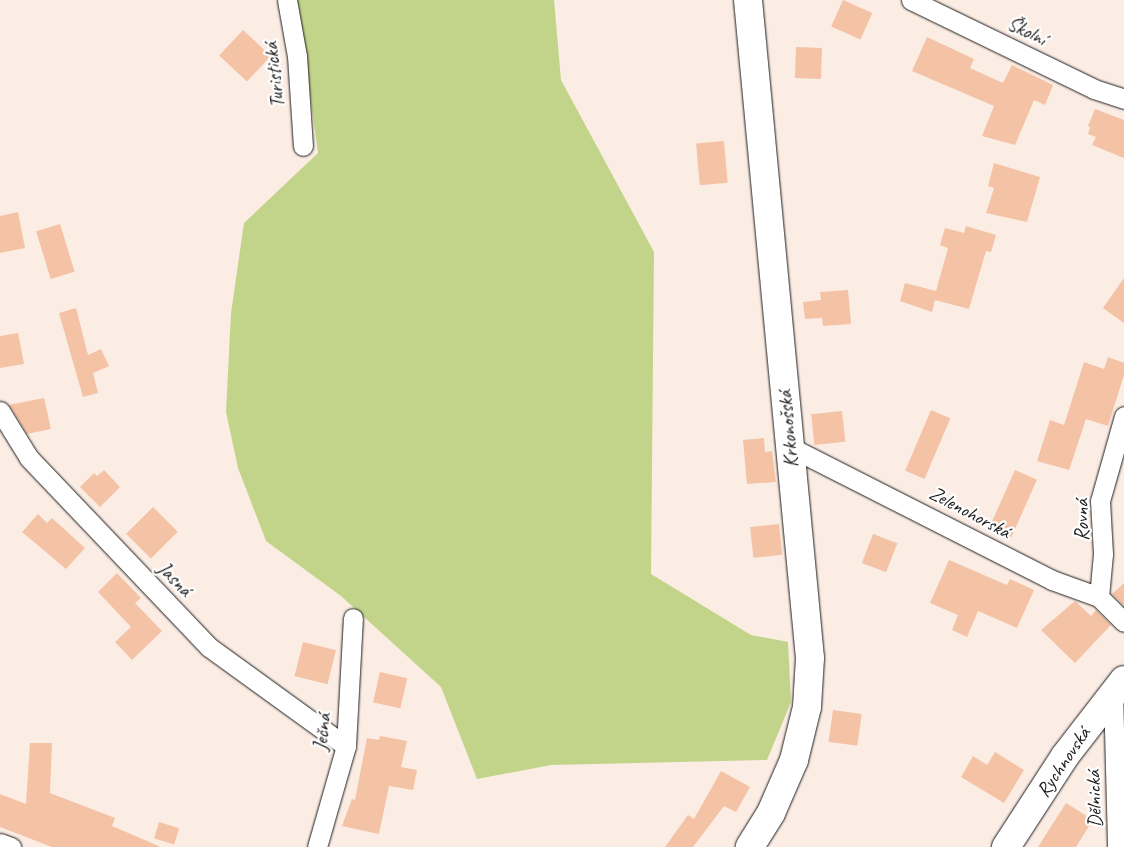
<!DOCTYPE html>
<meta charset="utf-8">
<style>
body{margin:0}
#map{position:relative;width:1124px;height:847px;overflow:hidden;background:#fcede4;font-family:Caveat,sans-serif}
div>[style]{position:absolute}
.green>*{inset:0;background:#c2d489}
.building>*{inset:0;background:#f4c2a5;transform-origin:0 0}
.roads{filter:drop-shadow(0 0 1px #1c1c1c) drop-shadow(0 0 1px #1c1c1c)}
.street>*{height:19px;margin:-9.5px;padding:0 9.5px;transform-origin:9.5px;border-radius:9.5px;background:#fff}
.secondary>*{height:28px;margin:-14px;padding:0 14px;transform-origin:14px;border-radius:14px;background:#fff}
span{translate:-50% -50%;white-space:nowrap;text-align:center;line-height:1.15;-webkit-text-stroke:4.5px #fff;paint-order:stroke}
.street-label{font-size:20px;color:#1c1c1c}
</style>
<div id="map">
<div class="green">
<i style="clip-path:polygon(297px 0,554px 0,561px 80px,654px 252px,651px 574px,751px 635px,788px 642px,791px 702px,767px 760px,551px 765px,477px 779px,441px 687px,341px 596px,266px 541px,238px 468px,226px 412px,231px 313px,244px 223px,318px 153px)"></i>
</div>
<div class="building">
<i style="left:843px;top:0;width:32px;height:29px;rotate:24deg"></i>
<i style="left:243px;top:30px;width:38px;height:35px;rotate:43deg"></i>
<i style="clip-path:polygon(927px 37px,974px 59px,970px 68px,1003px 83px,1012px 65px,1053px 85px,1045px 105px,1034px 100px,1015px 145px,982px 136px,994px 106px,912px 71px)"></i>
<i style="left:796px;top:47px;width:26px;height:31px;rotate:2deg"></i>
<i style="clip-path:polygon(1095px 109px,1124px 120px,1124px 158px,1092px 145px,1096px 137px,1088px 134px,1090px 127px,1088px 126px)"></i>
<i style="left:724px;top:141px;width:42px;height:28px;rotate:85deg"></i>
<i style="clip-path:polygon(994px 163px,1040px 177px,1027px 222px,986px 213px,994px 188px,988px 186px)"></i>
<i style="clip-path:polygon(18px 212px,25px 248px,0 253px,0 216px)"></i>
<i style="left:60px;top:224px;width:50px;height:25px;rotate:73deg"></i>
<i style="clip-path:polygon(966px 226px,996px 235px,991px 252px,986px 251px,969px 309px,935px 300px,932px 312px,900px 301px,905px 283px,936px 291px,948px 248px,940px 245px,945px 228px,964px 233px)"></i>
<i style="clip-path:polygon(1124px 278px,1124px 323px,1103px 308px)"></i>
<i style="clip-path:polygon(848px 290px,851px 324px,823px 326px,822px 318px,805px 319px,803px 302px,821px 300px,820px 292px)"></i>
<i style="clip-path:polygon(76px 308px,88px 355px,101px 349px,109px 366px,93px 373px,98px 393px,83px 397px,59px 313px)"></i>
<i style="clip-path:polygon(18px 333px,24px 364px,0 368px,0 336px)"></i>
<i style="clip-path:polygon(1108px 357px,1124px 363px,1124px 375px,1108px 426px,1086px 419px,1069px 470px,1037px 461px,1050px 420px,1064px 425px,1084px 362px,1104px 369px)"></i>
<i style="clip-path:polygon(44px 398px,51px 429px,27px 434px,9px 405px)"></i>
<i style="left:931px;top:410px;width:21px;height:66px;rotate:23deg"></i>
<i style="left:842px;top:411px;width:31px;height:31px;rotate:84deg"></i>
<i style="clip-path:polygon(764px 438px,765px 452px,772px 451px,776px 482px,747px 484px,743px 440px)"></i>
<i style="clip-path:polygon(104px 470px,120px 487px,100px 507px,80px 487px,94px 473px,97px 476px)"></i>
<i style="left:1015px;top:470px;width:24px;height:63px;rotate:24deg"></i>
<i style="left:153px;top:507px;width:35px;height:38px;rotate:45deg"></i>
<i style="clip-path:polygon(38px 514px,47px 523px,52px 518px,85px 548px,66px 569px,22px 532px)"></i>
<i style="left:779px;top:524px;width:31px;height:29px;rotate:84deg"></i>
<i style="left:873px;top:534px;width:26px;height:31px;rotate:21deg"></i>
<i style="clip-path:polygon(949px 560px,1007px 585px,1010px 579px,1034px 590px,1017px 628px,978px 611px,967px 637px,952px 630px,958px 615px,930px 603px)"></i>
<i style="clip-path:polygon(117px 573px,141px 598px,135px 603px,162px 631px,132px 660px,115px 642px,131px 627px,98px 592px)"></i>
<i style="clip-path:polygon(1124px 583px,1124px 606px,1112px 594px)"></i>
<i style="clip-path:polygon(1075px 601px,1091px 616px,1096px 610px,1111px 625px,1075px 663px,1041px 630px)"></i>
<i style="left:303px;top:642px;width:34px;height:35px;rotate:14deg"></i>
<i style="left:380px;top:672px;width:28px;height:31px;rotate:13deg"></i>
<i style="left:833px;top:710px;width:29px;height:32px;rotate:8deg"></i>
<i style="clip-path:polygon(380px 736px,407px 741px,401px 767px,417px 770px,413px 790px,389px 786px,379px 834px,342px 826px,352px 799px,355px 800px,367px 738px,379px 740px)"></i>
<i style="clip-path:polygon(30px 743px,52px 743px,50px 793px,115px 818px,112px 826px,161px 847px,52px 847px,0 827px,0 794px,26px 804px)"></i>
<i style="clip-path:polygon(995px 752px,1024px 770px,1004px 803px,961px 777px,973px 756px,987px 765px)"></i>
<i style="clip-path:polygon(721px 771px,750px 787px,736px 812px,724px 806px,693px 847px,665px 847px,688px 815px,694px 819px)"></i>
<i style="clip-path:polygon(1066px 803px,1093px 820px,1076px 847px,1038px 847px)"></i>
<i style="left:159px;top:822px;width:21px;height:17px;rotate:17deg"></i>
</div>
<div class="roads">
<div class="street">
<i style="left:287px;top:0;width:57px;rotate:79.9deg"></i>
<i style="left:297px;top:56px;width:90px;rotate:86.2deg"></i>
<i style="left:911px;top:0;width:203px;rotate:25.9deg"></i>
<i style="left:1094px;top:89px;width:32px;rotate:18deg"></i>
<i style="left:0;top:411px;width:55px;rotate:58.3deg"></i>
<i style="left:29px;top:458px;width:261px;rotate:46.4deg"></i>
<i style="left:209px;top:647px;width:169px;rotate:35.9deg"></i>
<i style="left:790px;top:447px;width:294px;rotate:26.9deg"></i>
<i style="left:1052px;top:580px;width:50px;rotate:19.9deg"></i>
<i style="left:1099px;top:597px;width:35px;rotate:45deg"></i>
<i style="left:1099px;top:597px;width:43px;rotate:-84.7deg"></i>
<i style="left:1103px;top:554px;width:53px;rotate:-93.2deg"></i>
<i style="left:1100px;top:501px;width:88px;rotate:-74.2deg"></i>
<i style="left:1113px;top:691px;width:156px;rotate:88.5deg"></i>
<i style="left:0;top:843px;width:12px;rotate:20deg"></i>
<i style="left:317px;top:847px;width:105px;rotate:-74deg"></i>
<i style="left:346px;top:746px;width:128px;rotate:-86.9deg"></i>
</div>
<div class="secondary">
<i style="left:748px;top:0;width:661px;rotate:84.62deg"></i>
<i style="left:810px;top:658px;width:49px;rotate:93.5deg"></i>
<i style="left:807px;top:707px;width:55px;rotate:103.8deg"></i>
<i style="left:794px;top:760px;width:58px;rotate:113.5deg"></i>
<i style="left:771px;top:813px;width:40px;rotate:122deg"></i>
<i style="left:1006px;top:847px;width:108px;rotate:-57deg"></i>
<i style="left:1065px;top:756px;width:96px;rotate:-52.2deg"></i>
</div>
</div>
<div class="street-label">
<span style="left:1027px;top:31px;rotate:26deg">Školní</span>
<span style="left:274px;top:75px;rotate:-96deg">Turistická</span>
<span style="left:788px;top:429px;rotate:-95deg">Krkonošská</span>
<span style="left:970px;top:512px;rotate:28deg">Zelenohorská</span>
<span style="left:1081px;top:520px;rotate:-90deg">Rovná</span>
<span style="left:175px;top:579px;rotate:46deg">Jasná</span>
<span style="left:322px;top:732px;rotate:-83deg">Ječná</span>
<span style="left:1063px;top:762px;rotate:-56deg">Rychnovská</span>
<span style="left:1094px;top:799px;rotate:-92deg">Dělnická</span>
</div>
</div>
